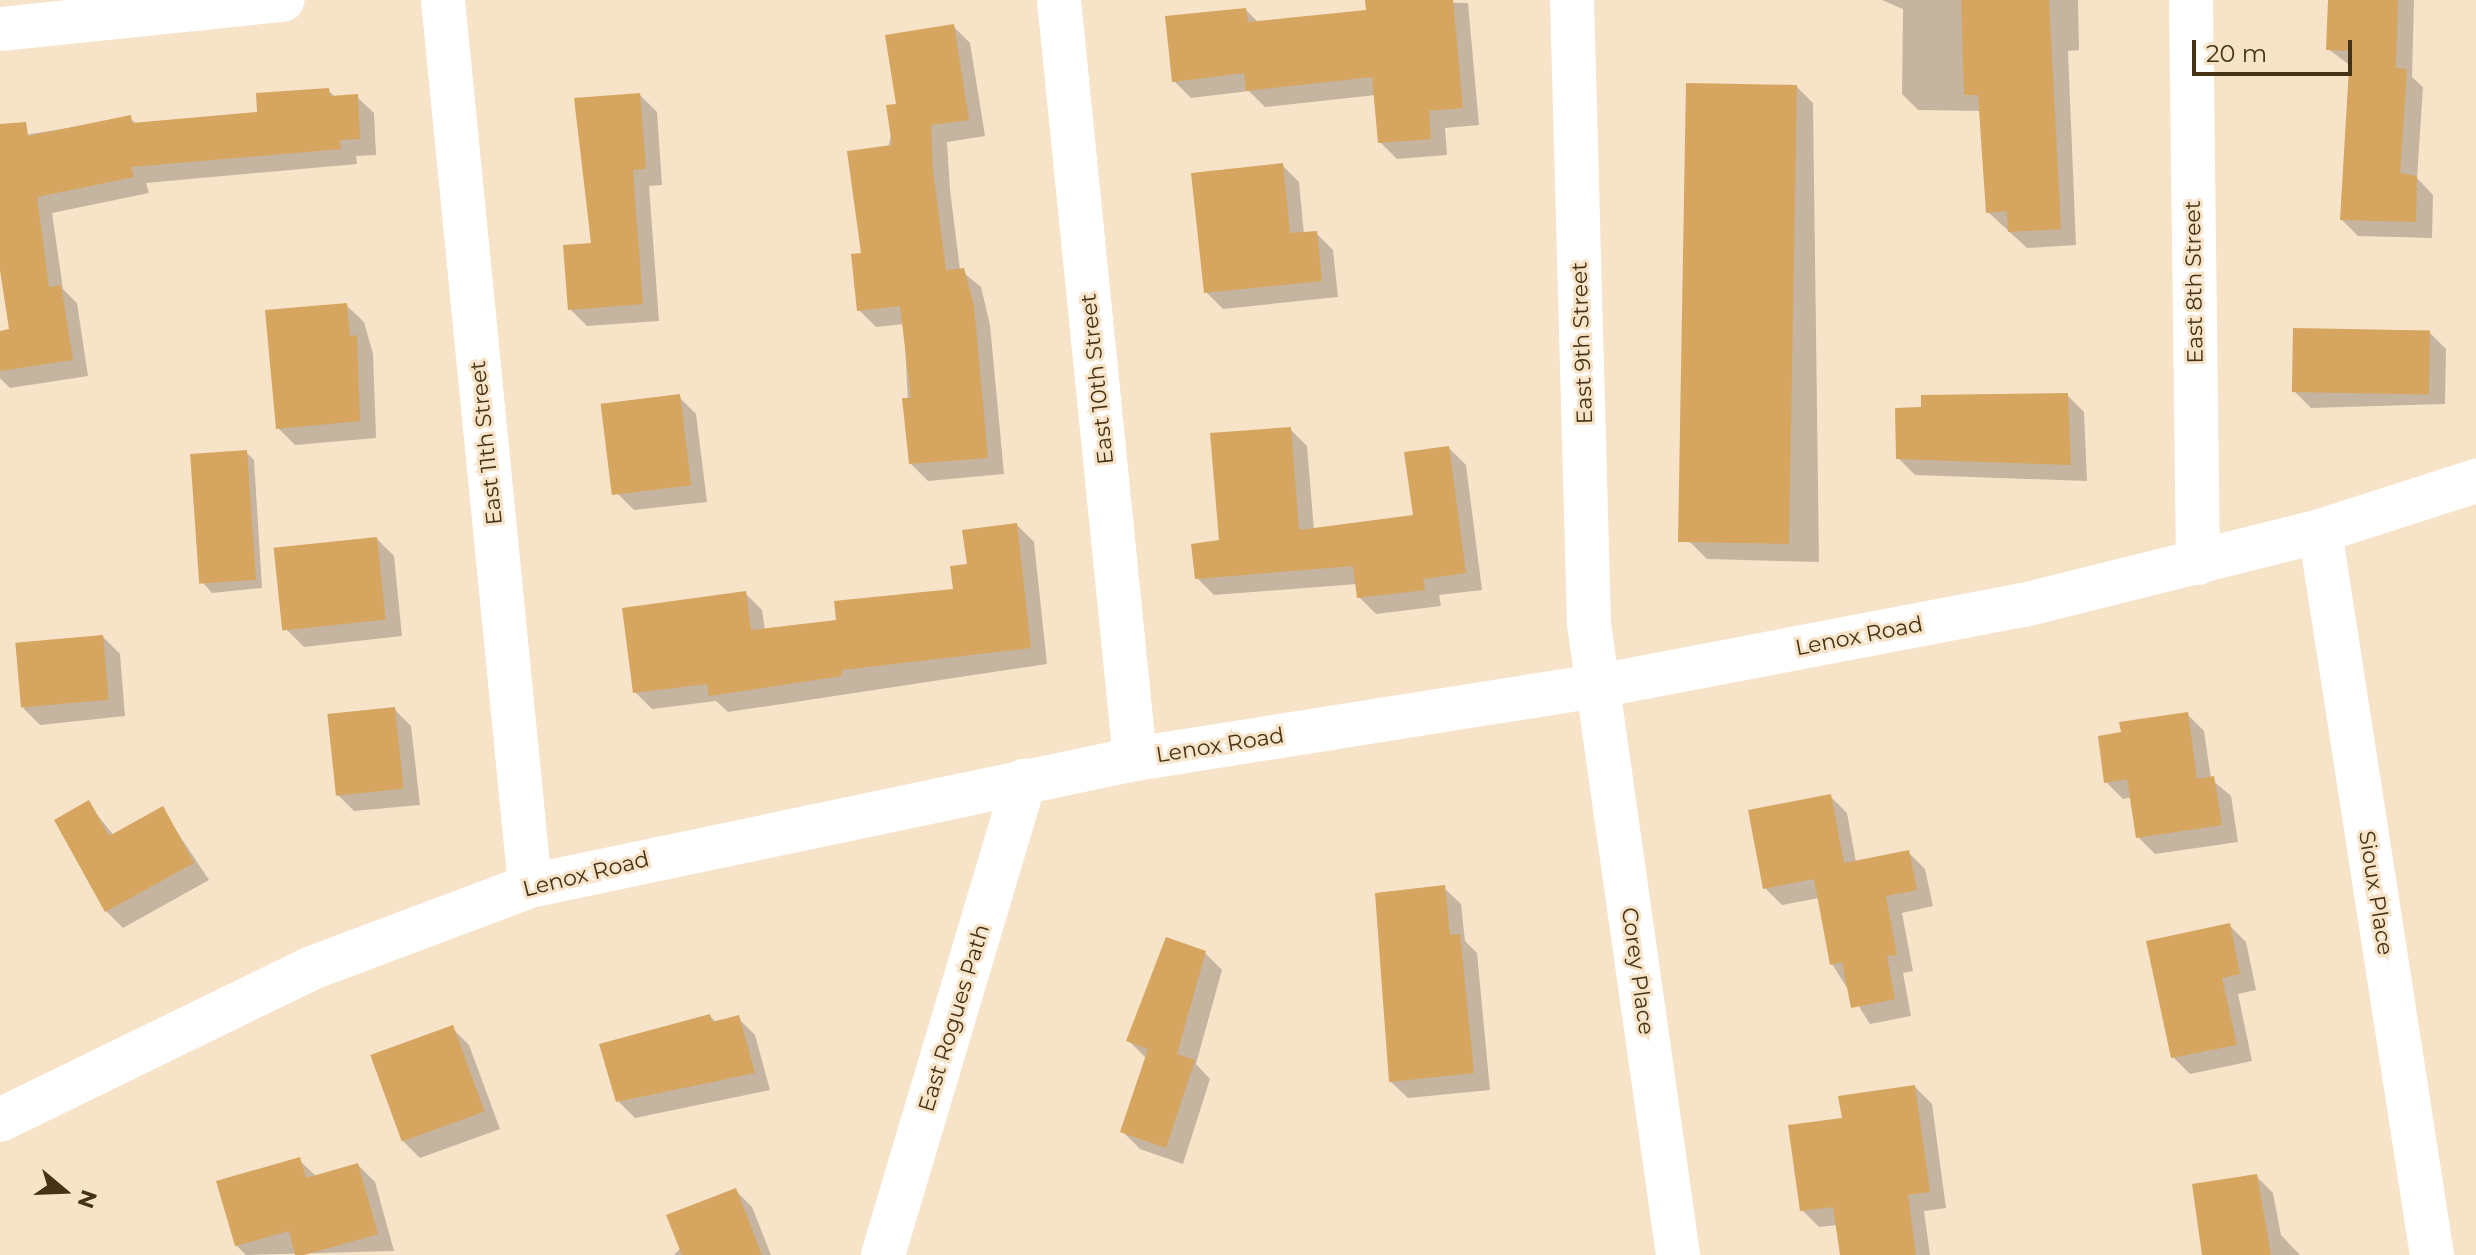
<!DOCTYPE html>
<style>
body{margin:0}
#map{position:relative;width:2476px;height:1255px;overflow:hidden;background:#f7e3c8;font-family:Montserrat,sans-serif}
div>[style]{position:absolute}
.shadow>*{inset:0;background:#0003}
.building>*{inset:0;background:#d6a55f;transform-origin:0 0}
.street>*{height:44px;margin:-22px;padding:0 22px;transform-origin:22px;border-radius:22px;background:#fff}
.secondary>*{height:44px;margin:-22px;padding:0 22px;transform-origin:22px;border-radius:22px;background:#fff}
span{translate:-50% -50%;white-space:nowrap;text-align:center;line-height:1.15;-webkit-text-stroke:6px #f7e3c8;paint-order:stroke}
.street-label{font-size:22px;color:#463214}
.north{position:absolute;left:24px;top:1151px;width:80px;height:80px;-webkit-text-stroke:6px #f7e3c8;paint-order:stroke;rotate:109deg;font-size:22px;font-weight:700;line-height:32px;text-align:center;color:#463214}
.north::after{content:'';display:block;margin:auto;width:28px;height:36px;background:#463214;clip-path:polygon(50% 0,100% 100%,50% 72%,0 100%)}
.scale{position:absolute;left:2192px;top:40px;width:160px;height:36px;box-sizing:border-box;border:4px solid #463214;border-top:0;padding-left:10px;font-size:24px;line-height:28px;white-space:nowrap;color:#463214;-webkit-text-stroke:6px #f7e3c8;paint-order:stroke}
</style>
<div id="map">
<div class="shadow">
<i style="clip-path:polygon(1367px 0,1468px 3px,1479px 125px,1445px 128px,1447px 155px,1397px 159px,1380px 142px,1376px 95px,1265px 107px,1249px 91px,1191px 98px,1174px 81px,1246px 10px,1259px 23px,1368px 11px)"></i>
<i style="clip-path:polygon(1882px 0,2078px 0,2079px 50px,2068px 51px,2076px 245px,2027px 248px,1988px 212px,1981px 111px,1918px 110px,1902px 94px,1903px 9px)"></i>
<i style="clip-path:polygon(2330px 0,2414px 0,2412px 77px,2423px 87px,2417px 178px,2433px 195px,2432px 238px,2358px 236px,2342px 220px,2351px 66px,2328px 49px)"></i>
<i style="clip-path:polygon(953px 26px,970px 43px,985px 136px,947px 142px,950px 190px,960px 270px,981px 287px,990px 325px,1004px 474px,928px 481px,911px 464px,904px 324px,876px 327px,859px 310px,863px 255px,898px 105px)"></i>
<i style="clip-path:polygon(1796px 86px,1813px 103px,1819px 562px,1707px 559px,1690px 542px)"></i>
<i style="clip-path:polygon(328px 90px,336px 98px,357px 97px,374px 113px,376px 155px,356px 156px,357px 164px,146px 183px,149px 193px,52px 213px,63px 289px,77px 303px,88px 376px,10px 388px,0 378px,0 333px,12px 331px,0 257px,0 139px,130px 118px,137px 125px,260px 114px)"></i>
<i style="clip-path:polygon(640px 95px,657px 112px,662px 185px,649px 186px,659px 321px,587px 326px,570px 309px)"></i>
<i style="clip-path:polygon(1282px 165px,1299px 182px,1304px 234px,1316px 233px,1333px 250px,1338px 297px,1223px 309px,1206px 292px)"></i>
<i style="clip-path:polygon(346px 305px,364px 322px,373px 354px,376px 438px,295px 445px,278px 428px)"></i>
<i style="clip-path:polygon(2429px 332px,2446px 349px,2445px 404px,2311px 408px,2294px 391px)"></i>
<i style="clip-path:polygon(2067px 395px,2084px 412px,2087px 481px,1915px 475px,1898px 458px)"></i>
<i style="clip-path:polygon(679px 397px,696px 414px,707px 502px,634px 510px,617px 493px)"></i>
<i style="clip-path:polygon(1290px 429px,1307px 446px,1314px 530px,1415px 517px,1449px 448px,1466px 465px,1482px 590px,1439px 595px,1441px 606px,1376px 614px,1359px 597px,1357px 584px,1214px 595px,1197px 578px)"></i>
<i style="clip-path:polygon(246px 452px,254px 460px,262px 588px,212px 593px,204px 584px)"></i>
<i style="clip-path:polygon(1017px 525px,1034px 542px,1047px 664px,728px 712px,716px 701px,652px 709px,635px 692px,745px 593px,762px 610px,765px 630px,838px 622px,955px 591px,970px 566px)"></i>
<i style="clip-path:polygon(377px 539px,394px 556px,402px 636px,304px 647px,287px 630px)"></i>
<i style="clip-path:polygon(103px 637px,120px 654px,125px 716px,40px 725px,23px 708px)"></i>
<i style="clip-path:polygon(394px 709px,411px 726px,420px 805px,354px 811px,337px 794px)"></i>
<i style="clip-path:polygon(2187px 714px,2204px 731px,2211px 779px,2231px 796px,2238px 842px,2155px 854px,2138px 837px,2132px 797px,2123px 799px,2106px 782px,2124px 734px)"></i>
<i style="clip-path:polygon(1830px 796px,1847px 813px,1856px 862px,1908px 852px,1925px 869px,1933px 906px,1902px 913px,1913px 971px,1903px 973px,1911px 1016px,1870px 1024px,1832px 964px,1819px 898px,1782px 905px,1765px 888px)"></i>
<i style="clip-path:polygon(88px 803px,114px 836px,162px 809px,209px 880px,123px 928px,106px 911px)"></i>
<i style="clip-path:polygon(1444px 888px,1461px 904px,1465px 941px,1477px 953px,1490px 1090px,1408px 1098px,1391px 1082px)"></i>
<i style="clip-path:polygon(2229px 925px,2246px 942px,2256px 990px,2238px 994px,2252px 1061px,2190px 1074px,2173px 1057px)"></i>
<i style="clip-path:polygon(1205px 953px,1222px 970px,1196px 1064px,1210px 1079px,1183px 1164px,1140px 1149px,1123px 1132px,1146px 1058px,1129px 1041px)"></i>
<i style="clip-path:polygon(710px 1016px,717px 1023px,738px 1018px,755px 1035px,770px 1090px,635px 1118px,618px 1101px)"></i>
<i style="clip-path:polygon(452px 1028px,469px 1045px,500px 1129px,420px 1158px,403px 1141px)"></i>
<i style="clip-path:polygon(1915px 1087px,1932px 1104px,1946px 1208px,1924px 1211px,1930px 1255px,1842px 1255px,1838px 1225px,1819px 1227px,1802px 1210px,1844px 1120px)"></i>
<i style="clip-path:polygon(299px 1160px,317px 1177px,358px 1165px,375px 1182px,394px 1251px,246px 1255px,236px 1245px)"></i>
<i style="clip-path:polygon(2256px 1176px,2273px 1193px,2281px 1235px,2300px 1255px,2204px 1255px)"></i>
<i style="clip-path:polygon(735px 1190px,752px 1207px,771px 1255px,674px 1255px)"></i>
</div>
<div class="building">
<i style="clip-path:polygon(1365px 0,1453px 0,1463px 108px,1429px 111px,1431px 139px,1378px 143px,1372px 77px,1246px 91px,1244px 73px,1172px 82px,1165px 16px,1246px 8px,1248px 22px,1366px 10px)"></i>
<i style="clip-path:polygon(1961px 0,2049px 0,2061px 229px,2008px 232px,2007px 211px,1986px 213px,1978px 95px,1964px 95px)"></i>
<i style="clip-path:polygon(2328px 0,2398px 0,2396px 68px,2407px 69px,2400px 173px,2417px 176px,2416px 222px,2340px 220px,2350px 51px,2326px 50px)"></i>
<i style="clip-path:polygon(954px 24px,969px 120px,931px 125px,933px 171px,946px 270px,964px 268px,974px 306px,988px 458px,909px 464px,902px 398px,911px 398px,900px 306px,857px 311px,851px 254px,861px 253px,847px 151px,892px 145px,886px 105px,896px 104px,885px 35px)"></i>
<i style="left:1686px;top:83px;width:111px;height:459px;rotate:1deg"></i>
<i style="clip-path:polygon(329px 88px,330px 96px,358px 94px,360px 139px,340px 140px,341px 149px,131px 167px,134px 177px,37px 197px,49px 287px,61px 285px,73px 360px,0 371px,0 331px,9px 329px,0 270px,0 124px,26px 122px,28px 136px,131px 115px,132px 123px,257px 112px,256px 93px)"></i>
<i style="clip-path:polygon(640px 93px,646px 169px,633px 170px,643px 304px,568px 310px,563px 245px,591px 243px,574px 98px)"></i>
<i style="clip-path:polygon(1283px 163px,1290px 233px,1317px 231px,1322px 281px,1204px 293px,1191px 173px)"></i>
<i style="clip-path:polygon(347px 303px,350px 336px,357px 335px,360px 421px,276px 429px,265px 310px)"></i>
<i style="left:2293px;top:328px;width:137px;height:64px;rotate:1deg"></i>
<i style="clip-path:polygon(2068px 393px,2071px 465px,1896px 459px,1895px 408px,1921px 407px,1921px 395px)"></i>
<i style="left:680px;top:394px;width:92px;height:80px;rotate:83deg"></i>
<i style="clip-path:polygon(1291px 427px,1299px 530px,1413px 515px,1404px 452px,1449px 446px,1466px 573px,1423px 579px,1425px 590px,1357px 598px,1353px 566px,1195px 579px,1191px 544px,1219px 540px,1210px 433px)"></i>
<i style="left:247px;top:450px;width:130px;height:57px;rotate:86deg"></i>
<i style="clip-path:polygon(1017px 523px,1031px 648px,842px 670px,842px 676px,709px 696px,707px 684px,633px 693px,622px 608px,746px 591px,751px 630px,836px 620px,834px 601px,953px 589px,950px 566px,967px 564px,962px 530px)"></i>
<i style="left:377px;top:537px;width:83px;height:104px;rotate:84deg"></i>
<i style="left:103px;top:635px;width:65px;height:88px;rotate:85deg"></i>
<i style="left:395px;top:707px;width:82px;height:68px;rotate:84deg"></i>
<i style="clip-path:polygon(2188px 712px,2197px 779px,2214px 776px,2222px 825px,2136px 838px,2127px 779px,2104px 783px,2098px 736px,2121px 732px,2119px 722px)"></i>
<i style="clip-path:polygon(1831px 794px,1844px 863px,1909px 850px,1917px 890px,1886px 896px,1897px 955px,1887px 956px,1895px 999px,1851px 1008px,1842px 962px,1830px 965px,1814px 879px,1763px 889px,1748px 810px)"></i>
<i style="clip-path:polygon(89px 800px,109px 836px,163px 806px,194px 863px,105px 912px,54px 820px)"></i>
<i style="clip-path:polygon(1445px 885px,1450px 935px,1460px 934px,1474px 1073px,1389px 1082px,1375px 893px)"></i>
<i style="clip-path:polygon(2230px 923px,2240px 974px,2222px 978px,2237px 1045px,2171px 1058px,2146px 941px)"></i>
<i style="clip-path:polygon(1166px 937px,1206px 951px,1177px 1054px,1195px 1060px,1166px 1148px,1120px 1132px,1148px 1049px,1126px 1041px)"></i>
<i style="clip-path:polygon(710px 1014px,712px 1022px,739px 1015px,755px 1073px,616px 1102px,599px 1044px)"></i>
<i style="left:453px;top:1025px;width:92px;height:88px;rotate:70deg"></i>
<i style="clip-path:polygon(1915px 1085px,1930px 1192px,1908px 1195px,1916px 1255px,1840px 1255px,1833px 1207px,1800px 1211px,1788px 1125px,1842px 1118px,1838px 1096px)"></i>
<i style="clip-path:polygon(300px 1157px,306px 1178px,358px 1163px,378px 1234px,304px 1255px,295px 1255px,289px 1231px,235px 1246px,216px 1181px)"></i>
<i style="clip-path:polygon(2257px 1174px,2271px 1255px,2202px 1255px,2192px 1184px)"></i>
<i style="clip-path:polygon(736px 1188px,762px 1255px,682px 1255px,666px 1215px)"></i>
</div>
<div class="street">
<i style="left:443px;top:0;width:890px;rotate:84.39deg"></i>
<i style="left:1059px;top:0;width:763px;rotate:84.28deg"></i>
<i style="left:1572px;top:0;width:624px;rotate:88.44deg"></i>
<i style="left:1589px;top:624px;width:637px;rotate:81.97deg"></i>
<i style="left:2191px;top:0;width:563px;rotate:89.29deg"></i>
<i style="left:0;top:29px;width:284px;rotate:-5.9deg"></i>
<i style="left:2320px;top:531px;width:733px;rotate:81.21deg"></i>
</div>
<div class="secondary">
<i style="left:0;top:1120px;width:344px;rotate:-26deg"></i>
<i style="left:309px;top:969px;width:236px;rotate:-20.6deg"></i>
<i style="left:530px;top:886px;width:618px;rotate:-11.86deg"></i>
<i style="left:1135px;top:759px;width:469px;rotate:-9deg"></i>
<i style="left:1598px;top:686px;width:434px;rotate:-10.8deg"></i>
<i style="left:2024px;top:605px;width:305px;rotate:-14deg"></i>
<i style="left:2320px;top:531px;width:164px;rotate:-17.8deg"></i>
<i style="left:883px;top:1255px;width:495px;rotate:-73.4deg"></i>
</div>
<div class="street-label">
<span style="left:2194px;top:282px;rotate:-91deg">East 8th Street</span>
<span style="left:1582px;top:343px;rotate:-92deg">East 9th Street</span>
<span style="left:1097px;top:379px;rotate:-96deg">East 10th Street</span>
<span style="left:486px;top:443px;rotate:-96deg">East 11th Street</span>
<span style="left:1859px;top:636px;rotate:-11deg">Lenox Road</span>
<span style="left:1220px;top:745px;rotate:-9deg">Lenox Road</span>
<span style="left:586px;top:874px;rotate:-14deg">Lenox Road</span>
<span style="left:2376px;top:893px;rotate:81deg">Sioux Place</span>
<span style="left:1638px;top:971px;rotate:82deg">Corey Place</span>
<span style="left:954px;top:1018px;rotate:-73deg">East Rogues Path</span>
</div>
<div class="north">N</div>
<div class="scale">20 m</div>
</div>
